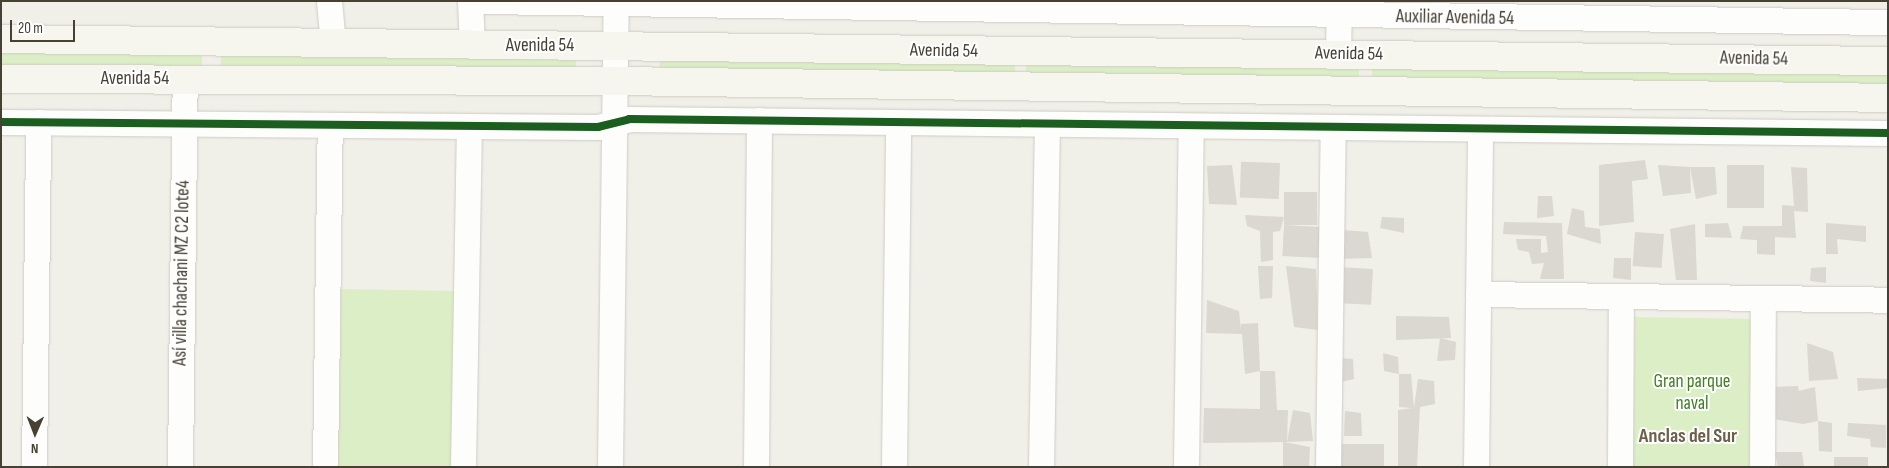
<!DOCTYPE html>
<meta charset="utf-8">
<style>
body{margin:0}
#map{position:relative;width:1889px;height:468px;overflow:hidden;background:#f0efe8;font-family:"Sofia Sans Condensed",sans-serif}
div>[style]{position:absolute}
.green>*{inset:0;background:#dbeec5;transform-origin:0 0}
.building>*{inset:0;background:#dad8d1;transform-origin:0 0}
.roads{filter:drop-shadow(0 0 1px #ceccc6) drop-shadow(0 0 1px #ceccc6)}
.minor>*{height:25px;margin:-12.5px;padding:0 12.5px;transform-origin:12.5px;border-radius:12.5px;background:#fdfdfc}
.secondary>*{height:28px;margin:-14px;padding:0 14px;transform-origin:14px;border-radius:14px;background:#f6f5ee}
.cycleway>*{height:8px;margin:-4px;padding:0 4px;transform-origin:4px;border-radius:4px;background:#1b5e20}
span{translate:-50% -50%;white-space:nowrap;text-align:center;line-height:1.15;-webkit-text-stroke:4px #fff;paint-order:stroke}
.street-label{font-size:19px;color:#474134}
.park-label{font-size:19px;color:#3e7f21}
.neighbourhood-label{font-size:20px;color:#6b604a;font-weight:700}
.frame{position:absolute;inset:0;border:2px solid #474134;pointer-events:none}
.north{position:absolute;left:10px;top:408px;width:50px;height:50px;-webkit-text-stroke:4px #fff;paint-order:stroke;rotate:181deg;font-size:14px;font-weight:700;line-height:20px;text-align:center;color:#474134}
.north::after{content:'';display:block;margin:auto;width:18px;height:22px;background:#474134;clip-path:polygon(50% 0,100% 100%,50% 72%,0 100%)}
.scale{position:absolute;left:10px;top:20px;width:65px;height:22px;box-sizing:border-box;border:2px solid #474134;border-top:0;padding-left:6px;font-size:15px;line-height:18px;white-space:nowrap;color:#474134;-webkit-text-stroke:4px #fff;paint-order:stroke}
</style>
<div id="map">
<div class="green">
<i style="left:1px;top:52px;width:201px;height:16px;rotate:1deg"></i>
<i style="left:221px;top:54px;width:355px;height:15px;rotate:1deg"></i>
<i style="clip-path:polygon(660px 58px,1015px 61px,1015px 77px,659px 71px)"></i>
<i style="clip-path:polygon(1026px 62px,1359px 66px,1359px 79px,1026px 78px)"></i>
<i style="left:1372px;top:66px;width:516px;height:14px;rotate:1deg"></i>
<i style="left:341px;top:289px;width:113px;height:178px;rotate:1deg"></i>
<i style="left:1635px;top:317px;width:117px;height:150px;rotate:1deg"></i>
</div>
<div class="building">
<i style="clip-path:polygon(1645px 160px,1648px 179px,1632px 181px,1634px 222px,1599px 226px,1599px 165px)"></i>
<i style="left:1280px;top:163px;width:36px;height:39px;rotate:92deg"></i>
<i style="clip-path:polygon(1232px 165px,1237px 205px,1209px 204px,1207px 166px)"></i>
<i style="clip-path:polygon(1658px 165px,1690px 167px,1691px 193px,1663px 196px)"></i>
<i style="left:1727px;top:165px;width:37px;height:43px"></i>
<i style="clip-path:polygon(1690px 167px,1715px 167px,1717px 194px,1696px 199px)"></i>
<i style="clip-path:polygon(1791px 167px,1807px 168px,1808px 212px,1794px 211px,1796px 238px,1775px 237px,1775px 255px,1757px 254px,1757px 240px,1740px 239px,1743px 226px,1782px 226px,1782px 205px,1794px 206px)"></i>
<i style="left:1284px;top:192px;width:33px;height:33px"></i>
<i style="clip-path:polygon(1538px 196px,1552px 196px,1554px 216px,1537px 218px)"></i>
<i style="clip-path:polygon(1572px 208px,1584px 211px,1585px 227px,1600px 229px,1601px 244px,1567px 234px)"></i>
<i style="clip-path:polygon(1245px 215px,1284px 217px,1280px 231px,1273px 232px,1273px 260px,1261px 262px,1260px 231px,1247px 226px)"></i>
<i style="clip-path:polygon(1382px 217px,1404px 218px,1404px 233px,1380px 228px)"></i>
<i style="clip-path:polygon(1504px 222px,1562px 223px,1564px 279px,1540px 279px,1544px 263px,1532px 264px,1529px 252px,1518px 250px,1516px 239px,1541px 239px,1541px 253px,1548px 252px,1546px 236px,1503px 234px)"></i>
<i style="clip-path:polygon(1728px 223px,1732px 238px,1705px 237px,1705px 224px)"></i>
<i style="clip-path:polygon(1826px 223px,1866px 226px,1866px 242px,1837px 239px,1838px 254px,1826px 254px)"></i>
<i style="clip-path:polygon(1695px 224px,1697px 280px,1676px 280px,1670px 229px)"></i>
<i style="left:1284px;top:225px;width:38px;height:31px;rotate:3deg"></i>
<i style="clip-path:polygon(1343px 230px,1368px 232px,1372px 258px,1338px 259px)"></i>
<i style="left:1635px;top:232px;width:29px;height:34px;rotate:4deg"></i>
<i style="clip-path:polygon(1614px 258px,1631px 258px,1631px 280px,1613px 278px)"></i>
<i style="clip-path:polygon(1258px 266px,1273px 266px,1272px 298px,1260px 299px)"></i>
<i style="clip-path:polygon(1286px 266px,1316px 269px,1318px 330px,1294px 327px)"></i>
<i style="left:1337px;top:267px;width:36px;height:36px;rotate:3deg"></i>
<i style="clip-path:polygon(1826px 267px,1826px 283px,1810px 281px,1811px 268px)"></i>
<i style="clip-path:polygon(1207px 300px,1239px 311px,1241px 330px,1241px 324px,1258px 323px,1260px 371px,1245px 374px,1242px 334px,1206px 333px)"></i>
<i style="clip-path:polygon(1396px 316px,1449px 317px,1451px 338px,1396px 340px)"></i>
<i style="clip-path:polygon(1440px 338px,1456px 342px,1455px 360px,1437px 361px)"></i>
<i style="clip-path:polygon(1807px 343px,1833px 352px,1838px 379px,1809px 381px)"></i>
<i style="clip-path:polygon(1383px 353px,1398px 357px,1399px 374px,1384px 371px)"></i>
<i style="clip-path:polygon(1339px 358px,1353px 359px,1354px 379px,1341px 382px)"></i>
<i style="clip-path:polygon(1260px 371px,1275px 371px,1277px 410px,1288px 410px,1287px 442px,1284px 442px,1310px 447px,1309px 467px,1283px 467px,1283px 442px,1203px 443px,1204px 408px,1260px 409px)"></i>
<i style="clip-path:polygon(1399px 374px,1411px 374px,1414px 408px,1418px 379px,1434px 381px,1435px 404px,1420px 407px,1417px 467px,1398px 467px,1398px 410px,1412px 408px,1399px 407px)"></i>
<i style="clip-path:polygon(1857px 378px,1888px 379px,1888px 388px,1858px 391px)"></i>
<i style="clip-path:polygon(1798px 386px,1799px 391px,1815px 387px,1818px 421px,1803px 424px,1774px 419px,1767px 387px)"></i>
<i style="clip-path:polygon(1293px 410px,1310px 413px,1313px 441px,1287px 442px)"></i>
<i style="clip-path:polygon(1345px 411px,1361px 413px,1362px 436px,1344px 436px)"></i>
<i style="clip-path:polygon(1818px 421px,1832px 423px,1832px 452px,1819px 451px)"></i>
<i style="clip-path:polygon(1848px 423px,1886px 425px,1886px 448px,1871px 447px,1870px 439px,1847px 436px)"></i>
<i style="left:1384px;top:444px;width:23px;height:47px;rotate:90deg"></i>
<i style="clip-path:polygon(1775px 452px,1802px 452px,1804px 467px,1778px 467px)"></i>
<i style="left:1834px;top:457px;width:34px;height:10px"></i>
</div>
<div class="roads">
<div class="minor">
<i style="left:329px;top:1px;width:43px;rotate:84.7deg"></i>
<i style="left:470px;top:1px;width:45px;rotate:87.5deg"></i>
<i style="left:483px;top:1px;width:1405px;rotate:0.86deg"></i>
<i style="left:1338px;top:54px;width:53px;rotate:-88.9deg"></i>
<i style="left:1px;top:122px;width:597px;rotate:0.48deg"></i>
<i style="left:598px;top:127px;width:32px;rotate:-14deg"></i>
<i style="left:629px;top:119px;width:1259px;rotate:0.64deg"></i>
<i style="left:1478px;top:294px;width:410px;rotate:0.8deg"></i>
<i style="left:34px;top:467px;width:345px;rotate:-89.3deg"></i>
<i style="left:180px;top:467px;width:388px;rotate:-89.3deg"></i>
<i style="left:325px;top:467px;width:341px;rotate:-89.2deg"></i>
<i style="left:463px;top:467px;width:341px;rotate:-89deg"></i>
<i style="left:610px;top:467px;width:466px;rotate:-89.3deg"></i>
<i style="left:756px;top:467px;width:347px;rotate:-89.5deg"></i>
<i style="left:894px;top:467px;width:345px;rotate:-89.3deg"></i>
<i style="left:1041px;top:467px;width:342px;rotate:-89deg"></i>
<i style="left:1186px;top:467px;width:340px;rotate:-89.2deg"></i>
<i style="left:1328px;top:467px;width:339px;rotate:-89.2deg"></i>
<i style="left:1476px;top:467px;width:337px;rotate:-89.3deg"></i>
<i style="left:1620px;top:467px;width:170px;rotate:-89.7deg"></i>
<i style="left:1762px;top:467px;width:169px;rotate:-89.7deg"></i>
</div>
<div class="secondary">
<i style="left:1px;top:39px;width:1887px;rotate:0.67deg"></i>
<i style="left:1px;top:79px;width:613px;rotate:0.19deg"></i>
<i style="left:614px;top:81px;width:1274px;rotate:0.76deg"></i>
</div>
</div>
<div class="cycleway">
<i style="left:1px;top:122px;width:597px;rotate:0.48deg"></i>
<i style="left:598px;top:127px;width:32px;rotate:-14deg"></i>
<i style="left:629px;top:119px;width:1259px;rotate:0.64deg"></i>
</div>
<div class="street-label">
<span style="left:1455px;top:18px;rotate:1deg">Auxiliar Avenida 54</span>
<span style="left:540px;top:46px">Avenida 54</span>
<span style="left:944px;top:51px;rotate:1deg">Avenida 54</span>
<span style="left:1349px;top:54px;rotate:1deg">Avenida 54</span>
<span style="left:1754px;top:59px;rotate:1deg">Avenida 54</span>
<span style="left:135px;top:79px">Avenida 54</span>
<span style="left:182px;top:273px;rotate:-89deg">Así villa chachani MZ C2 lote4</span>
</div>
<div class="park-label">
<span style="left:1692px;top:393px">Gran parque<br>naval</span>
</div>
<div class="neighbourhood-label">
<span style="left:1688px;top:436px">Anclas del Sur</span>
</div>
<div class="frame"></div>
<div class="north">N</div>
<div class="scale">20 m</div>
</div>
